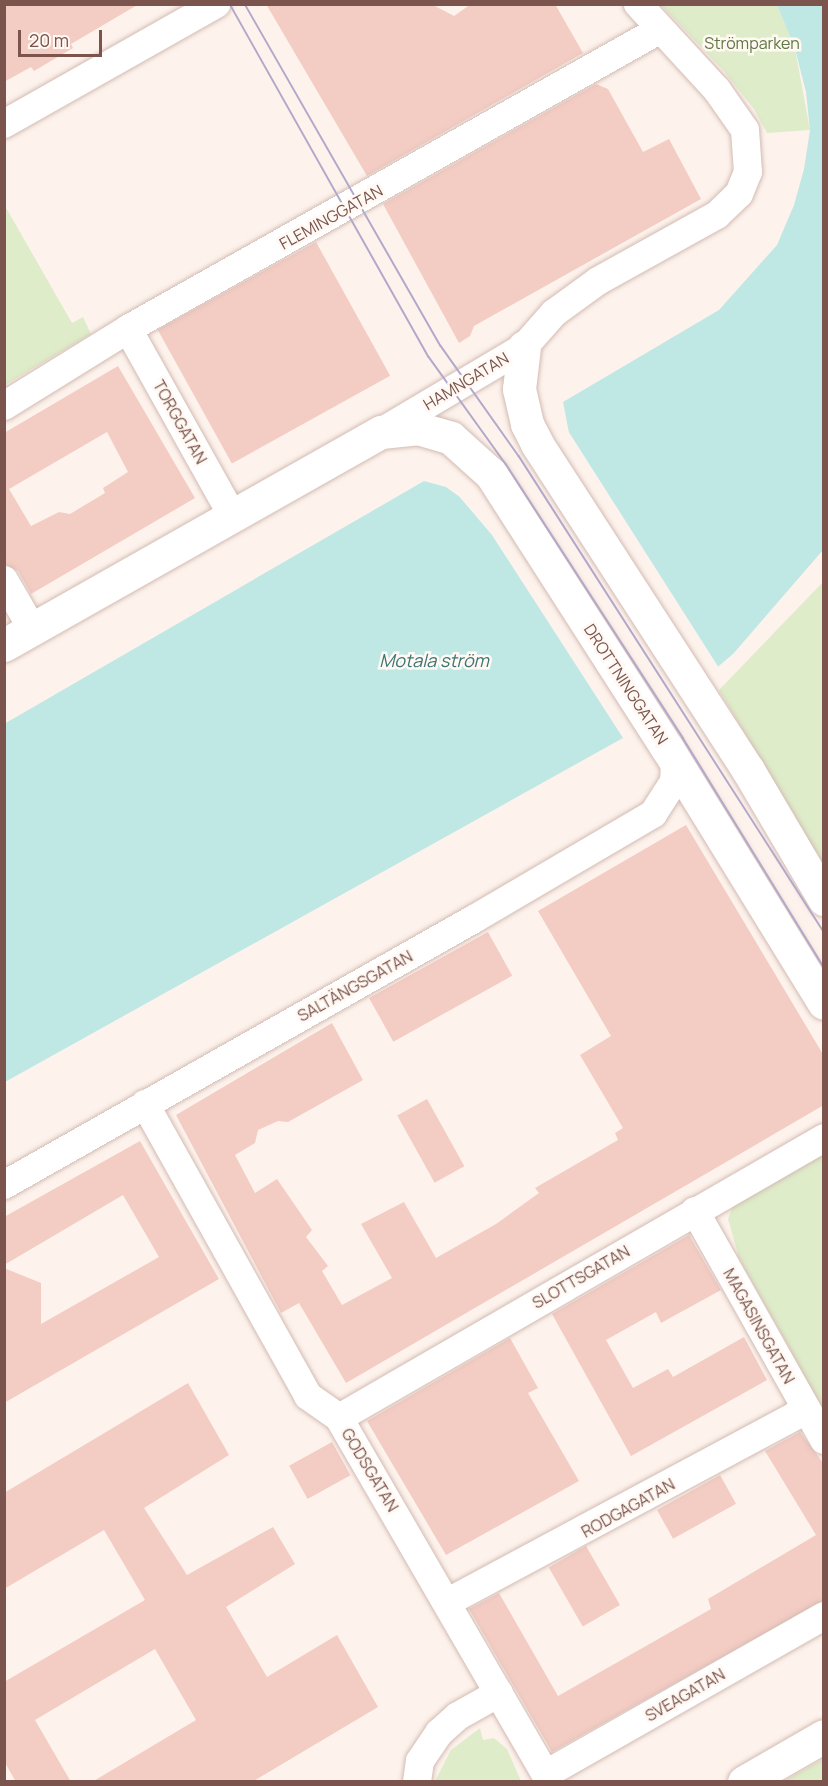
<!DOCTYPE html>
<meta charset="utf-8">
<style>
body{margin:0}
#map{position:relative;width:828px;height:1786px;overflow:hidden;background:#fdf3ec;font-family:Manrope,sans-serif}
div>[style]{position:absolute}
.green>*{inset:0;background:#deecc9}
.water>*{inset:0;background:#bfe8e5}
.pier>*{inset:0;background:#fdf3ec}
.building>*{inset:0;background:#f3ccc3;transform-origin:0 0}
.roads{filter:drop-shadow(0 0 2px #d3bbb3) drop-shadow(0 0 2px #d3bbb3)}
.street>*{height:28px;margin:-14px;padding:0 14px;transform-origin:14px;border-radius:14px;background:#fff}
.secondary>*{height:33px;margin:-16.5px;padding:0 16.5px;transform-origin:16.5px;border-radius:16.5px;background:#fff}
.tram>*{height:1.5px;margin:-0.75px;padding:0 0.75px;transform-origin:0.75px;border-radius:0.75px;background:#b3a8c9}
span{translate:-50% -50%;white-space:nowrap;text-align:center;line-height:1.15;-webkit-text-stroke:5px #fff8f3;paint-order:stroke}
.park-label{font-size:16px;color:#5e7941}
.street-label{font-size:16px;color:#7a544d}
.water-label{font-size:18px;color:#3c7674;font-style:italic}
.frame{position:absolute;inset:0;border:6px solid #7a544d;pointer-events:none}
.scale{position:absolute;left:18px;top:30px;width:84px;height:27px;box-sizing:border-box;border:3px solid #7a544d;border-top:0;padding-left:8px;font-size:18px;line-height:21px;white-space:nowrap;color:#7a544d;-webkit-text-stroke:4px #fff8f3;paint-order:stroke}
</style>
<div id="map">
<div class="green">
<i style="clip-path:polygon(661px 5px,777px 5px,795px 49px,810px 130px,767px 133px,754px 109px,723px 70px)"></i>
<i style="clip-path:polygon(5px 206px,72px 323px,83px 317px,91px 334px,5px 385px)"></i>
<i style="clip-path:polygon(823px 582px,823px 865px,719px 690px)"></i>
<i style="clip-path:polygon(823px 1150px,823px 1409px,739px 1258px,728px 1219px,735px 1200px)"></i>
<i style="clip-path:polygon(480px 1728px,483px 1740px,494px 1738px,507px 1749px,521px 1781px,435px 1781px,451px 1750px)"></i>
<i style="clip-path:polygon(823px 1759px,823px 1781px,784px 1781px)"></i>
</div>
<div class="water">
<i style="clip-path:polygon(777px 5px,823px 5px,823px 550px,733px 654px,675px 703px,623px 738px,5px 1082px,4px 724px,424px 481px,446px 487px,464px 500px,569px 433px,563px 402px,719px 310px,777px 245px,794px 205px,804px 169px,810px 130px,806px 92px,795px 49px)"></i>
</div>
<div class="pier">
<i style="clip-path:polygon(565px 426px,719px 668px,677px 706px,625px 741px,492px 535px,458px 495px,464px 497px,565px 432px)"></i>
</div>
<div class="building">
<i style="clip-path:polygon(4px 4px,139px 4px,71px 44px,73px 48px,34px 71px,31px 67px,4px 82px)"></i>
<i style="clip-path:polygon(266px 4px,431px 4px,454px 16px,471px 4px,555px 4px,583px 53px,367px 176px)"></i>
<i style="clip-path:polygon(596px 84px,608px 89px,643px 152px,669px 139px,701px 199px,474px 326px,470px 336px,459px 343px,383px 204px)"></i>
<i style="left:316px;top:242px;width:153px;height:181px;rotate:61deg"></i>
<i style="clip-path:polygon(evenodd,118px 366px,195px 498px,31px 594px,18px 571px,4px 564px,4px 433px,118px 366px,107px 432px,128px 472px,103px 488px,105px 493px,70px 514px,59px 512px,31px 526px,9px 489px,107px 432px)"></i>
<i style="clip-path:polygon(686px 825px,824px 1056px,824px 1105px,346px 1383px,299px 1303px,281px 1313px,176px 1115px,332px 1023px,363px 1080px,288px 1122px,278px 1121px,258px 1130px,255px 1143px,235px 1155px,255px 1193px,277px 1179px,312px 1230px,306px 1237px,328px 1266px,322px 1271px,342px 1305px,392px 1278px,361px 1224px,404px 1202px,436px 1258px,496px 1224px,539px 1193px,535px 1188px,618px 1140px,615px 1133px,623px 1128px,580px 1055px,611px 1036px,538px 911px)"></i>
<i style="left:488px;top:932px;width:50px;height:136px;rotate:61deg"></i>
<i style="left:427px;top:1099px;width:77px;height:34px;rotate:61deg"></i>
<i style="clip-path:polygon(140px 1141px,219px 1279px,4px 1403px,4px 1268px,41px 1283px,41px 1324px,159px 1257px,123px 1195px,4px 1265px,4px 1217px)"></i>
<i style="clip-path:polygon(689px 1235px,721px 1290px,661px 1323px,656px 1312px,606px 1340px,633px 1388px,668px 1369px,673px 1377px,744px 1337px,767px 1380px,631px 1456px,552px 1314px)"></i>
<i style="clip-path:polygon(510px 1338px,538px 1388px,528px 1393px,579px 1481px,446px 1555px,367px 1421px)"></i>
<i style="clip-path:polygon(188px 1383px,229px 1455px,144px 1508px,187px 1575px,273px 1527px,295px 1564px,226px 1607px,267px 1677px,337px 1635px,378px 1707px,252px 1782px,92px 1782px,196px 1720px,155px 1649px,35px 1720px,71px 1782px,16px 1782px,4px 1761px,4px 1682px,145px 1600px,104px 1530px,4px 1589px,4px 1493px)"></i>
<i style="clip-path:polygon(800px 1432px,824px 1464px,824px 1600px,552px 1752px,469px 1609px,499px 1593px,558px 1696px,711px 1609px,708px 1599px,816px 1535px,765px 1451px)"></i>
<i style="left:332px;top:1442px;width:38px;height:49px;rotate:61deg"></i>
<i style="left:720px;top:1475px;width:33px;height:72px;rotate:61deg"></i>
<i style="left:586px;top:1546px;width:68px;height:43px;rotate:60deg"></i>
</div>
<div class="roads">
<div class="street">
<i style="left:4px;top:124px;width:244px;rotate:-29.5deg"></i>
<i style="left:128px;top:329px;width:213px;rotate:60.8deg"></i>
<i style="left:4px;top:406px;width:146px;rotate:-31.8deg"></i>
<i style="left:128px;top:329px;width:609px;rotate:-29.38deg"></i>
<i style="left:381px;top:432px;width:166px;rotate:-30.7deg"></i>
<i style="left:524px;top:347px;width:45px;rotate:-48.6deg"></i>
<i style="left:554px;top:313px;width:54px;rotate:-36deg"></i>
<i style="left:598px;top:281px;width:136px;rotate:-29deg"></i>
<i style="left:717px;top:215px;width:30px;rotate:-44deg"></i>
<i style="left:739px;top:194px;width:24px;rotate:-68deg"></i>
<i style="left:748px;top:172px;width:42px;rotate:-94.1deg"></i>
<i style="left:745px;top:130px;width:49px;rotate:-125deg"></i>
<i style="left:717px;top:90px;width:117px;rotate:-132.6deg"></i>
<i style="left:4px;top:580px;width:58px;rotate:59.9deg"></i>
<i style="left:145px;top:1104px;width:334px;rotate:60.8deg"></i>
<i style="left:308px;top:1396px;width:38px;rotate:35deg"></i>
<i style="left:339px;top:1418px;width:421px;rotate:59.9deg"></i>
<i style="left:4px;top:1185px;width:540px;rotate:-29.51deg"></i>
<i style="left:474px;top:919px;width:208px;rotate:-30.4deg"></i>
<i style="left:653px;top:814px;width:38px;rotate:-57deg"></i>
<i style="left:674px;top:782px;width:21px;rotate:-87deg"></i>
<i style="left:695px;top:1211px;width:263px;rotate:60.6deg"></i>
<i style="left:339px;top:1418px;width:560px;rotate:-30deg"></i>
<i style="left:448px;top:1602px;width:394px;rotate:-28.2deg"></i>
<i style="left:795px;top:1416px;width:13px;rotate:-48deg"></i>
<i style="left:546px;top:1774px;width:320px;rotate:-29.6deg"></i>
<i style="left:417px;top:1782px;width:21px;rotate:-82deg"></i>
<i style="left:420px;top:1761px;width:34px;rotate:-56deg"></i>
<i style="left:439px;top:1733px;width:25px;rotate:-42deg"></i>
<i style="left:458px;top:1716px;width:47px;rotate:-29.3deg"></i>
</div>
<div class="secondary">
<i style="left:524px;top:347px;width:42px;rotate:96.8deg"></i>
<i style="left:519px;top:389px;width:36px;rotate:77deg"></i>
<i style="left:527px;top:424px;width:22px;rotate:63deg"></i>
<i style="left:537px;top:444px;width:388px;rotate:57.1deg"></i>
<i style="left:748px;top:770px;width:150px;rotate:59.5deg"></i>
<i style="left:4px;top:645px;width:433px;rotate:-29.5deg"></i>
<i style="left:381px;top:432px;width:36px;rotate:-6deg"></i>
<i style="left:417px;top:428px;width:35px;rotate:16deg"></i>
<i style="left:451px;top:438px;width:54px;rotate:42deg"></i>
<i style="left:491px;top:474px;width:326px;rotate:57.3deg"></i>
<i style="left:667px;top:748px;width:299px;rotate:58.4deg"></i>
<i style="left:744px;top:1782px;width:92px;rotate:-29.9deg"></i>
</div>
</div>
<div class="tram">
<i style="left:230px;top:4px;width:405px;rotate:60.6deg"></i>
<i style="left:429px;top:357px;width:132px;rotate:54.3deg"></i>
<i style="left:506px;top:464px;width:326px;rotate:57.1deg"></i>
<i style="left:683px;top:738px;width:269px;rotate:58.4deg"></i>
<i style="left:245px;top:4px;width:394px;rotate:60.2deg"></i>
<i style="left:441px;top:346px;width:135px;rotate:54.7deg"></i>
<i style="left:519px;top:456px;width:565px;rotate:57.35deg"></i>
</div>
<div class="park-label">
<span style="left:752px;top:43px">Strömparken</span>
</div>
<div class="street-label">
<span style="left:331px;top:217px;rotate:-29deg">FLEMINGGATAN</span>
<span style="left:466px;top:381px;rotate:-31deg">HAMNGATAN</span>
<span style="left:180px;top:422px;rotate:61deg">TORGGATAN</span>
<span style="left:626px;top:684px;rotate:57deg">DROTTNINGGATAN</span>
<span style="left:355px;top:986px;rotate:-29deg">SALTÄNGSGATAN</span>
<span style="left:581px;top:1277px;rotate:-30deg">SLOTTSGATAN</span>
<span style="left:759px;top:1326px;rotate:61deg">MAGASINSGATAN</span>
<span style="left:370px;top:1470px;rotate:59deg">GODSGATAN</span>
<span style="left:628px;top:1508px;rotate:-29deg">RODGAGATAN</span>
<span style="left:685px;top:1695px;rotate:-30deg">SVEAGATAN</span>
</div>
<div class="water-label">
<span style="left:434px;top:660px">Motala ström</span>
</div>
<div class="frame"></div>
<div class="scale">20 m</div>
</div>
